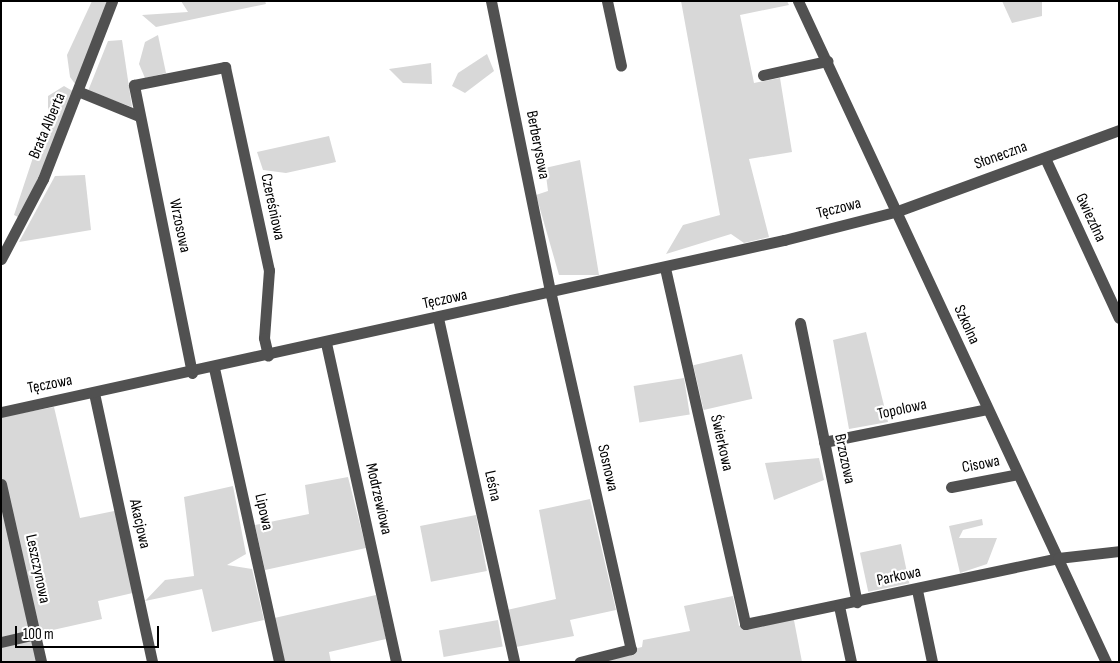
<!DOCTYPE html>
<meta charset="utf-8">
<style>
body{margin:0}
#map{position:relative;width:1120px;height:663px;overflow:hidden;background:#fff;font-family:"Sofia Sans Condensed",sans-serif}
div>[style]{position:absolute}
.green>*{inset:0;background:#d8d8d8;transform-origin:0 0}
.minor>*{height:11px;margin:-5.5px;padding:0 5.5px;transform-origin:5.5px;border-radius:5.5px;background:#515151}
span{translate:-50% -50%;white-space:nowrap;text-align:center;line-height:1.15;-webkit-text-stroke:4.5px #fff;paint-order:stroke}
.street-label{font-size:16px;color:#000}
.frame{position:absolute;inset:0;border:2px solid #000;pointer-events:none}
.scale{position:absolute;left:15px;top:626px;width:144px;height:22px;box-sizing:border-box;border:2px solid #000;border-top:0;padding-left:6px;font-size:15px;line-height:18px;white-space:nowrap;color:#000;-webkit-text-stroke:4px #fff;paint-order:stroke}
</style>
<div id="map">
<div class="green">
<i style="clip-path:polygon(92px 1px,108px 1px,78px 88px,70px 77px,67px 55px)"></i>
<i style="clip-path:polygon(181px 1px,265px 1px,266px 4px,156px 27px,142px 15px,188px 12px)"></i>
<i style="clip-path:polygon(681px 1px,787px 1px,789px 5px,740px 15px,754px 83px,780px 78px,792px 152px,749px 159px,769px 237px,744px 243px,731px 234px,666px 254px,683px 225px,720px 215px)"></i>
<i style="clip-path:polygon(1002px 1px,1042px 1px,1042px 16px,1012px 23px)"></i>
<i style="clip-path:polygon(158px 35px,166px 73px,145px 78px,139px 64px,145px 42px)"></i>
<i style="clip-path:polygon(122px 40px,132px 107px,88px 91px,108px 41px)"></i>
<i style="clip-path:polygon(487px 54px,494px 71px,465px 93px,452px 86px,458px 73px)"></i>
<i style="clip-path:polygon(431px 63px,432px 84px,403px 83px,389px 69px)"></i>
<i style="clip-path:polygon(64px 86px,76px 93px,20px 218px,14px 215px,48px 112px,48px 96px)"></i>
<i style="clip-path:polygon(329px 136px,336px 162px,286px 173px,263px 170px,257px 152px)"></i>
<i style="clip-path:polygon(580px 160px,599px 275px,559px 275px,536px 195px,548px 191px,545px 168px)"></i>
<i style="clip-path:polygon(85px 175px,91px 230px,19px 242px,55px 176px)"></i>
<i style="clip-path:polygon(866px 332px,888px 422px,849px 429px,833px 340px)"></i>
<i style="left:742px;top:354px;width:46px;height:50px;rotate:77deg"></i>
<i style="left:684px;top:378px;width:37px;height:51px;rotate:81deg"></i>
<i style="clip-path:polygon(54px 407px,80px 518px,119px 510px,137px 592px,98px 601px,102px 619px,35px 634px,41px 662px,1px 662px,1px 417px)"></i>
<i style="clip-path:polygon(819px 458px,824px 480px,774px 500px,765px 463px)"></i>
<i style="clip-path:polygon(348px 477px,366px 548px,265px 570px,255px 525px,309px 514px,305px 485px)"></i>
<i style="clip-path:polygon(233px 486px,246px 554px,227px 565px,252px 569px,264px 620px,212px 632px,202px 589px,145px 601px,165px 580px,194px 576px,184px 497px)"></i>
<i style="clip-path:polygon(590px 499px,616px 610px,570px 620px,574px 636px,516px 647px,507px 610px,556px 599px,539px 510px)"></i>
<i style="left:476px;top:515px;width:57px;height:57px;rotate:79deg"></i>
<i style="clip-path:polygon(982px 519px,983px 525px,963px 530px,959px 538px,997px 538px,987px 564px,960px 573px,949px 526px)"></i>
<i style="left:901px;top:544px;width:40px;height:42px;rotate:78deg"></i>
<i style="clip-path:polygon(376px 595px,386px 639px,329px 652px,331px 662px,279px 662px,270px 619px)"></i>
<i style="clip-path:polygon(733px 596px,739px 626px,793px 615px,802px 662px,580px 662px,642px 647px,643px 640px,690px 631px,684px 606px)"></i>
<i style="left:498px;top:620px;width:27px;height:60px;rotate:80deg"></i>
</div>
<div class="minor">
<i style="left:491px;top:1px;width:300px;rotate:78.5deg"></i>
<i style="left:551px;top:295px;width:363px;rotate:77.3deg"></i>
<i style="left:631px;top:649px;width:53px;rotate:165.7deg"></i>
<i style="left:607px;top:1px;width:66px;rotate:77.8deg"></i>
<i style="left:798px;top:1px;width:729px;rotate:65.02deg"></i>
<i style="left:763px;top:75px;width:66px;rotate:-12.3deg"></i>
<i style="left:80px;top:92px;width:64px;rotate:22.1deg"></i>
<i style="left:1045px;top:158px;width:176px;rotate:65.2deg"></i>
<i style="left:1px;top:259px;width:90px;rotate:-62.3deg"></i>
<i style="left:43px;top:179px;width:191px;rotate:-68.8deg"></i>
<i style="left:665px;top:268px;width:365px;rotate:77.3deg"></i>
<i style="left:745px;top:624px;width:320px;rotate:-11.9deg"></i>
<i style="left:1058px;top:558px;width:61px;rotate:-6.5deg"></i>
<i style="left:438px;top:318px;width:352px;rotate:77.5deg"></i>
<i style="left:800px;top:323px;width:285px;rotate:78.5deg"></i>
<i style="left:326px;top:343px;width:327px;rotate:77.6deg"></i>
<i style="left:214px;top:368px;width:301px;rotate:77.5deg"></i>
<i style="left:192px;top:373px;width:294px;rotate:-101.4deg"></i>
<i style="left:134px;top:85px;width:93px;rotate:-11.2deg"></i>
<i style="left:225px;top:67px;width:208px;rotate:77.8deg"></i>
<i style="left:269px;top:270px;width:68px;rotate:94.2deg"></i>
<i style="left:264px;top:338px;width:18px;rotate:77deg"></i>
<i style="left:94px;top:393px;width:275px;rotate:77.8deg"></i>
<i style="left:1px;top:412px;width:802px;rotate:-12.39deg"></i>
<i style="left:784px;top:240px;width:114px;rotate:-14.2deg"></i>
<i style="left:895px;top:212px;width:239px;rotate:-20.1deg"></i>
<i style="left:824px;top:442px;width:166px;rotate:-11.4deg"></i>
<i style="left:1px;top:484px;width:182px;rotate:77.3deg"></i>
<i style="left:951px;top:487px;width:68px;rotate:-11deg"></i>
<i style="left:917px;top:590px;width:74px;rotate:78.2deg"></i>
<i style="left:839px;top:606px;width:57px;rotate:77.9deg"></i>
<i style="left:1px;top:642px;width:35px;rotate:-13deg"></i>
</div>
<div class="street-label">
<span style="left:48px;top:126px;rotate:-67deg">Brata Alberta</span>
<span style="left:537px;top:145px;rotate:79deg">Berberysowa</span>
<span style="left:1001px;top:156px;rotate:-20deg">Słoneczna</span>
<span style="left:272px;top:207px;rotate:78deg">Czereśniowa</span>
<span style="left:839px;top:209px;rotate:-14deg">Tęczowa</span>
<span style="left:1090px;top:218px;rotate:65deg">Gwiezdna</span>
<span style="left:179px;top:226px;rotate:78deg">Wrzosowa</span>
<span style="left:445px;top:300px;rotate:-12deg">Tęczowa</span>
<span style="left:966px;top:325px;rotate:65deg">Szkolna</span>
<span style="left:50px;top:385px;rotate:-11deg">Tęczowa</span>
<span style="left:902px;top:410px;rotate:-12deg">Topolowa</span>
<span style="left:721px;top:443px;rotate:77deg">Świerkowa</span>
<span style="left:844px;top:459px;rotate:78deg">Brzozowa</span>
<span style="left:981px;top:465px;rotate:-11deg">Cisowa</span>
<span style="left:607px;top:468px;rotate:77deg">Sosnowa</span>
<span style="left:492px;top:486px;rotate:78deg">Leśna</span>
<span style="left:378px;top:499px;rotate:77deg">Modrzewiowa</span>
<span style="left:263px;top:512px;rotate:77deg">Lipowa</span>
<span style="left:139px;top:524px;rotate:77deg">Akacjowa</span>
<span style="left:37px;top:569px;rotate:78deg">Leszczynowa</span>
<span style="left:899px;top:577px;rotate:-12deg">Parkowa</span>
</div>
<div class="frame"></div>
<div class="scale">100 m</div>
</div>
